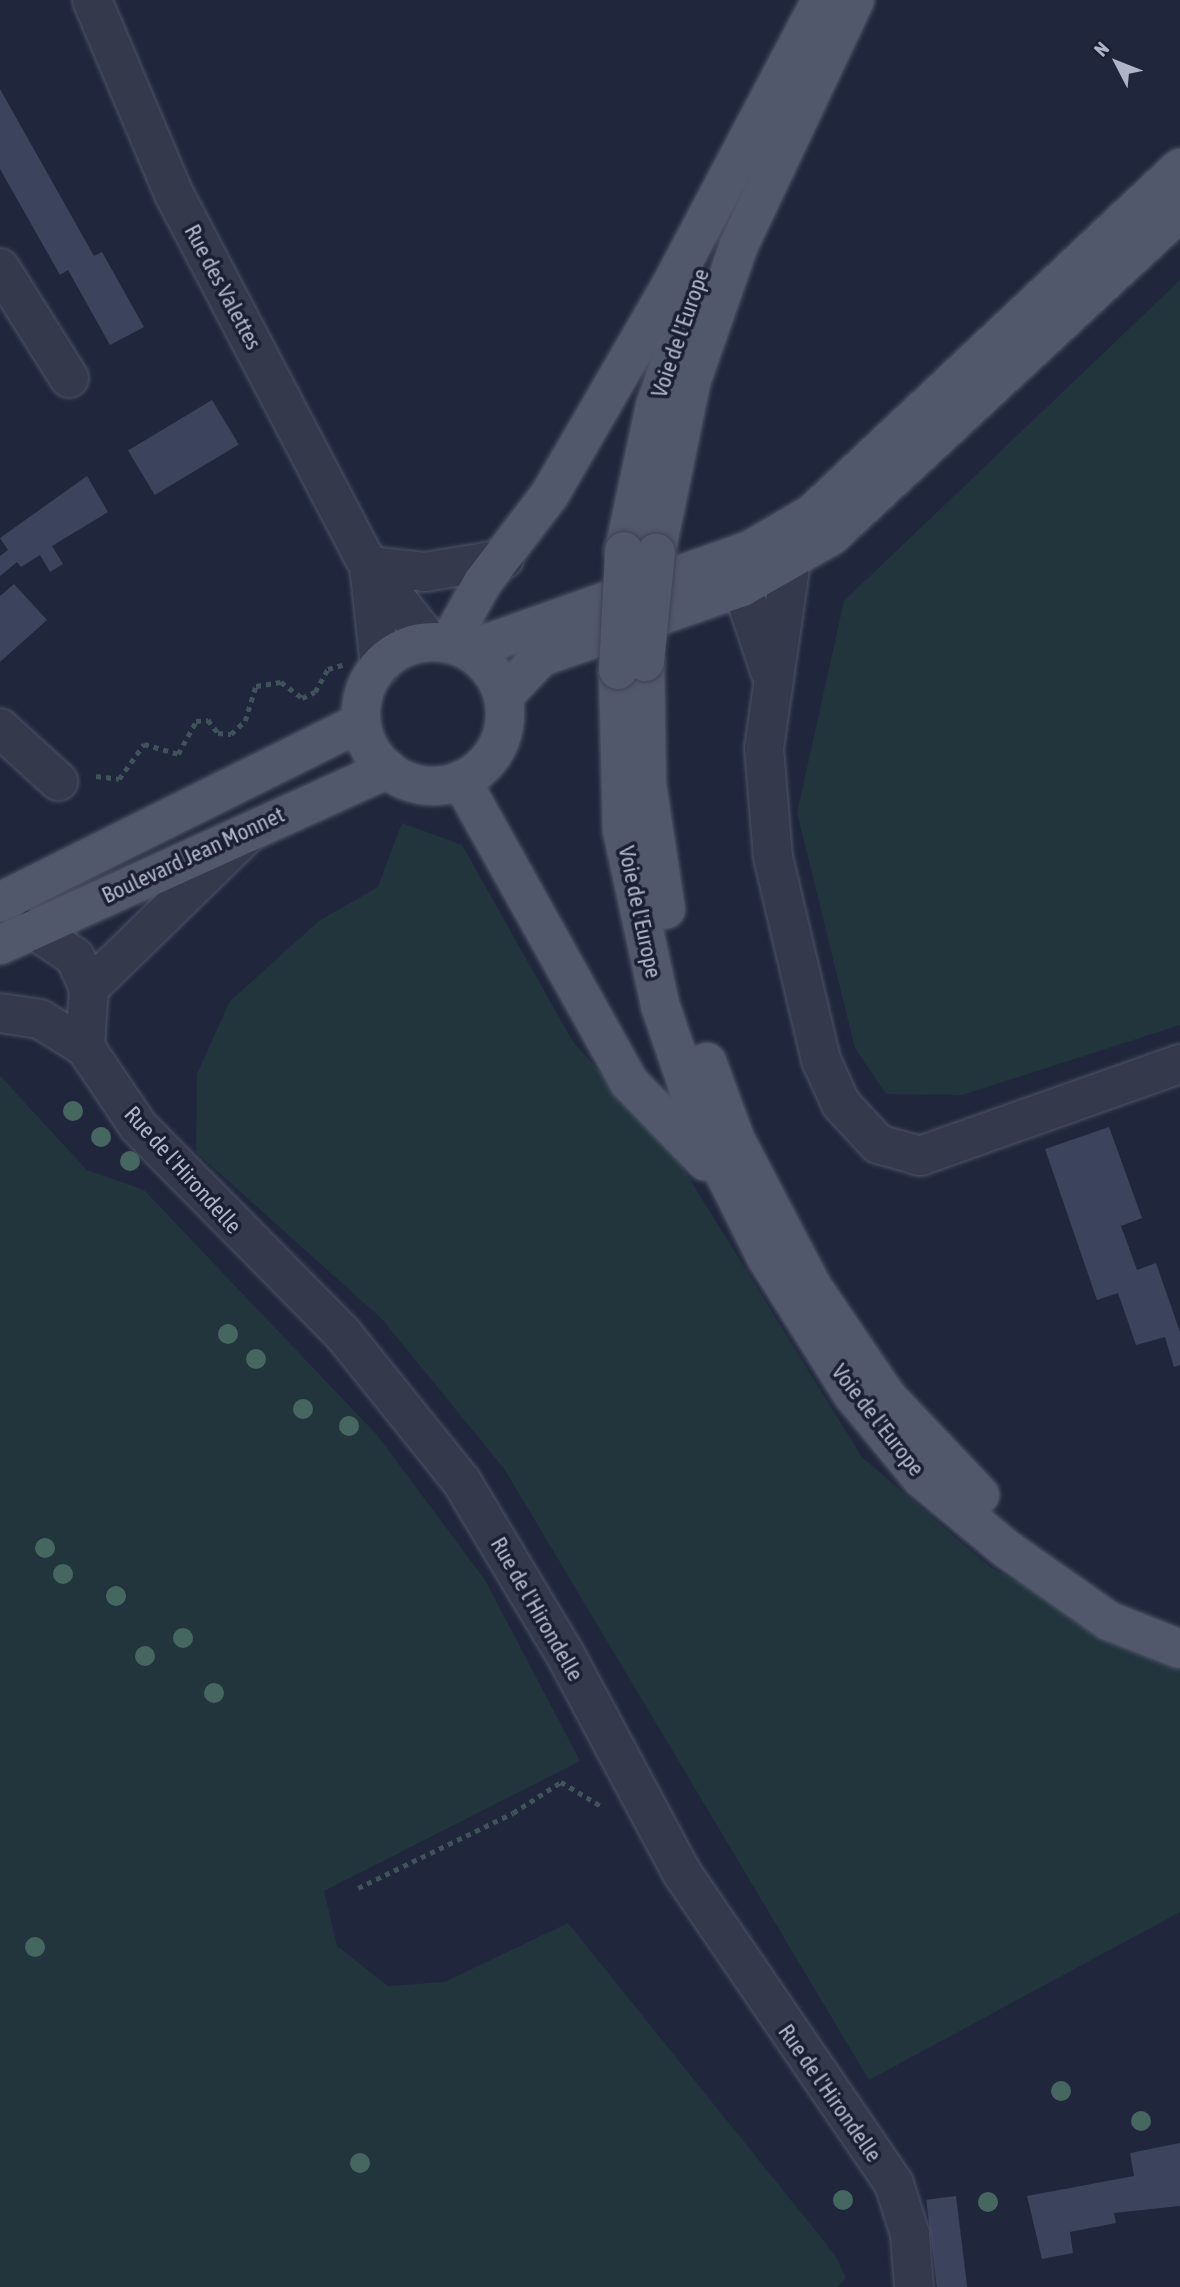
<!DOCTYPE html>
<style>
body{margin:0}
#map{position:relative;width:1180px;height:2287px;overflow:hidden;background:#20273c;font-family:"Asap Condensed",sans-serif}
div>[style]{position:absolute}
.green>*{inset:0;background:#22353d}
.building>*{inset:0;background:#3c435c;transform-origin:0 0}
.path>*{height:4.5px;margin-top:-2.25px;transform-origin:0;background:repeating-linear-gradient(90deg,#40525a 0 5px,transparent 0 10px)}
.roads{filter:drop-shadow(0 0 2px #4f5467) drop-shadow(0 0 2px #4f5467)}
.minor>*{height:38px;margin:-19px;padding:0 19px;transform-origin:19px;border-radius:19px;background:#343a4c}
.major>*{height:38px;margin:-19px;padding:0 19px;transform-origin:19px;border-radius:19px;background:#52586c}
.major>.ring{margin:-19px;padding:0;box-sizing:content-box;background:none;border:38px solid #52586c;border-radius:50%}
.bridges{filter:drop-shadow(0 0 2px #3e4355) drop-shadow(0 0 2px #3e4355)}
.major-bridge>*{height:38px;margin:-19px;padding:0 19px;transform-origin:19px;border-radius:19px;background:#52586c}
.trees>*{width:20px;height:20px;margin:-10px;border-radius:50%;background:#46675f}
span{translate:-50% -50%;white-space:nowrap;text-align:center;line-height:1.15;-webkit-text-stroke:7px #1a1f31;paint-order:stroke}
.street-label{font-size:23px;color:#afb4c8}
.north{position:absolute;left:1082px;top:28px;width:70px;height:70px;-webkit-text-stroke:5px #1a1f31;paint-order:stroke;rotate:312deg;font-size:19px;font-weight:700;line-height:28px;text-align:center;color:#afb4c8}
.north::after{content:'';display:block;margin:auto;width:24px;height:32px;background:#afb4c8;clip-path:polygon(50% 0,100% 100%,50% 72%,0 100%)}
</style>
<div id="map">
<div class="green">
<i style="clip-path:polygon(1180px 280px,1180px 1025px,962px 1095px,886px 1094px,855px 1048px,797px 813px,844px 601px)"></i>
<i style="clip-path:polygon(402px 823px,462px 845px,573px 1042px,676px 1157px,862px 1457px,991px 1568px,1180px 1667px,1180px 1912px,869px 2080px,505px 1470px,382px 1319px,196px 1152px,197px 1074px,230px 1001px,319px 921px,378px 887px)"></i>
<i style="clip-path:polygon(0 1076px,87px 1170px,144px 1190px,377px 1435px,485px 1580px,580px 1761px,324px 1891px,337px 1946px,388px 1986px,445px 1982px,568px 1923px,835px 2255px,846px 2278px,837px 2287px,0 2287px)"></i>
</div>
<div class="building">
<i style="clip-path:polygon(0 89px,94px 256px,102px 252px,144px 327px,110px 345px,68px 270px,60px 275px,0 169px)"></i>
<i style="left:212px;top:400px;width:52px;height:98px;rotate:59deg"></i>
<i style="clip-path:polygon(87px 476px,108px 512px,52px 546px,63px 564px,50px 572px,40px 555px,21px 567px,17px 562px,0 576px,0 556px,8px 550px,0 538px)"></i>
<i style="clip-path:polygon(14px 584px,47px 620px,0 662px,0 596px)"></i>
<i style="clip-path:polygon(1109px 1127px,1142px 1218px,1121px 1226px,1137px 1270px,1156px 1263px,1180px 1332px,1180px 1365px,1174px 1367px,1165px 1337px,1136px 1345px,1118px 1293px,1097px 1300px,1045px 1149px)"></i>
<i style="clip-path:polygon(1180px 2143px,1180px 2206px,1114px 2213px,1116px 2223px,1070px 2232px,1073px 2253px,1042px 2259px,1027px 2196px,1134px 2176px,1130px 2153px)"></i>
<i style="left:956px;top:2196px;width:92px;height:30px;rotate:83deg"></i>
</div>
<div class="path">
<i style="left:96px;top:776px;width:23px;rotate:7deg"></i>
<i style="left:119px;top:779px;width:43px;rotate:-54.5deg"></i>
<i style="left:144px;top:744px;width:35px;rotate:16deg"></i>
<i style="left:178px;top:754px;width:38px;rotate:-61deg"></i>
<i style="left:196px;top:721px;width:12px;rotate:-5deg"></i>
<i style="left:208px;top:720px;width:16px;rotate:52deg"></i>
<i style="left:218px;top:733px;width:13px;rotate:4deg"></i>
<i style="left:231px;top:734px;width:19px;rotate:-43deg"></i>
<i style="left:245px;top:721px;width:37px;rotate:-73deg"></i>
<i style="left:256px;top:686px;width:25px;rotate:-9deg"></i>
<i style="left:281px;top:682px;width:26px;rotate:37deg"></i>
<i style="left:302px;top:698px;width:14px;rotate:-25deg"></i>
<i style="left:315px;top:692px;width:26px;rotate:-61deg"></i>
<i style="left:328px;top:669px;width:15px;rotate:-16deg"></i>
<i style="left:358px;top:1888px;width:172px;rotate:-25.8deg"></i>
<i style="left:513px;top:1813px;width:57px;rotate:-32.9deg"></i>
<i style="left:561px;top:1782px;width:47px;rotate:31deg"></i>
</div>
<div class="roads">
<div class="minor">
<i style="left:92px;top:0;width:211px;rotate:67.1deg"></i>
<i style="left:174px;top:194px;width:408px;rotate:62.4deg"></i>
<i style="left:363px;top:556px;width:109px;rotate:52.1deg"></i>
<i style="left:0;top:268px;width:130px;rotate:57.9deg"></i>
<i style="left:775px;top:538px;width:28px;rotate:55deg"></i>
<i style="left:791px;top:561px;width:189px;rotate:98.2deg"></i>
<i style="left:764px;top:748px;width:109px;rotate:85.3deg"></i>
<i style="left:773px;top:857px;width:209px;rotate:76.7deg"></i>
<i style="left:821px;top:1060px;width:48px;rotate:65.6deg"></i>
<i style="left:841px;top:1104px;width:54px;rotate:47.2deg"></i>
<i style="left:878px;top:1144px;width:44px;rotate:15.9deg"></i>
<i style="left:920px;top:1156px;width:276px;rotate:-19.5deg"></i>
<i style="left:751px;top:555px;width:33px;rotate:106deg"></i>
<i style="left:742px;top:587px;width:89px;rotate:71.6deg"></i>
<i style="left:369px;top:566px;width:56px;rotate:6.1deg"></i>
<i style="left:425px;top:572px;width:80px;rotate:-9.3deg"></i>
<i style="left:369px;top:566px;width:101px;rotate:83.7deg"></i>
<i style="left:0;top:728px;width:79px;rotate:42.4deg"></i>
<i style="left:33px;top:929px;width:50px;rotate:33.7deg"></i>
<i style="left:75px;top:957px;width:34px;rotate:66deg"></i>
<i style="left:89px;top:988px;width:59px;rotate:93.9deg"></i>
<i style="left:85px;top:1047px;width:95px;rotate:56.1deg"></i>
<i style="left:138px;top:1126px;width:292px;rotate:45.4deg"></i>
<i style="left:343px;top:1334px;width:190px;rotate:51.2deg"></i>
<i style="left:462px;top:1482px;width:200px;rotate:59.1deg"></i>
<i style="left:565px;top:1654px;width:248px;rotate:61.9deg"></i>
<i style="left:682px;top:1873px;width:376px;rotate:55.7deg"></i>
<i style="left:894px;top:2184px;width:52px;rotate:72.3deg"></i>
<i style="left:910px;top:2234px;width:53px;rotate:85.7deg"></i>
<i style="left:89px;top:988px;width:219px;rotate:-44.3deg"></i>
<i style="left:0;top:1013px;width:40px;rotate:8.5deg"></i>
<i style="left:40px;top:1019px;width:53px;rotate:31.9deg"></i>
</div>
<div class="major">
<i style="left:624px;top:551px;width:148px;rotate:-77.9deg"></i>
<i style="left:655px;top:406px;width:75px;rotate:-70.6deg"></i>
<i style="left:656px;top:553px;width:175px;rotate:-78.4deg"></i>
<i style="left:691px;top:382px;width:145px;rotate:-70.7deg"></i>
<i style="left:739px;top:245px;width:271px;rotate:-64.7deg"></i>
<i class="ring" style="left:361px;top:642px;width:106px;height:106px"></i>
<i style="left:448px;top:644px;width:71px;rotate:-60.6deg"></i>
<i style="left:483px;top:582px;width:111px;rotate:-52.7deg"></i>
<i style="left:550px;top:494px;width:239px;rotate:-59.9deg"></i>
<i style="left:670px;top:287px;width:324px;rotate:-62.2deg"></i>
<i style="left:469px;top:650px;width:300px;rotate:-19.6deg"></i>
<i style="left:752px;top:549px;width:69px;rotate:-30.3deg"></i>
<i style="left:812px;top:514px;width:505px;rotate:-43.24deg"></i>
<i style="left:645px;top:662px;width:123px;rotate:89.1deg"></i>
<i style="left:647px;top:785px;width:126px;rotate:81.4deg"></i>
<i style="left:618px;top:670px;width:160px;rotate:88.6deg"></i>
<i style="left:622px;top:830px;width:179px;rotate:77.7deg"></i>
<i style="left:660px;top:1005px;width:130px;rotate:71.1deg"></i>
<i style="left:702px;top:1128px;width:144px;rotate:63.6deg"></i>
<i style="left:766px;top:1257px;width:163px;rotate:57.8deg"></i>
<i style="left:853px;top:1395px;width:109px;rotate:50.6deg"></i>
<i style="left:922px;top:1479px;width:108px;rotate:39.7deg"></i>
<i style="left:1005px;top:1548px;width:127px;rotate:35.1deg"></i>
<i style="left:1109px;top:1621px;width:76px;rotate:21.5deg"></i>
<i style="left:503px;top:697px;width:55px;rotate:-46.5deg"></i>
<i style="left:541px;top:657px;width:213px;rotate:-19.2deg"></i>
<i style="left:742px;top:587px;width:103px;rotate:-29.8deg"></i>
<i style="left:831px;top:536px;width:476px;rotate:-42.9deg"></i>
<i style="left:461px;top:780px;width:346px;rotate:60.9deg"></i>
<i style="left:629px;top:1082px;width:110px;rotate:46.1deg"></i>
<i style="left:0;top:902px;width:403px;rotate:-26.5deg"></i>
<i style="left:0;top:945px;width:426px;rotate:-24.4deg"></i>
<i style="left:707px;top:1062px;width:82px;rotate:70deg"></i>
<i style="left:735px;top:1139px;width:168px;rotate:62.4deg"></i>
<i style="left:813px;top:1288px;width:132px;rotate:55.8deg"></i>
<i style="left:887px;top:1397px;width:135px;rotate:46.5deg"></i>
</div>
</div>
<div class="bridges">
<div class="major-bridge">
<i style="left:645px;top:662px;width:110px;rotate:-84.2deg"></i>
<i style="left:618px;top:670px;width:119px;rotate:-87.1deg"></i>
</div>
</div>
<div class="trees">
<i style="left:73px;top:1111px"></i>
<i style="left:101px;top:1137px"></i>
<i style="left:130px;top:1161px"></i>
<i style="left:228px;top:1334px"></i>
<i style="left:256px;top:1359px"></i>
<i style="left:303px;top:1409px"></i>
<i style="left:349px;top:1426px"></i>
<i style="left:45px;top:1548px"></i>
<i style="left:63px;top:1574px"></i>
<i style="left:116px;top:1596px"></i>
<i style="left:183px;top:1638px"></i>
<i style="left:145px;top:1656px"></i>
<i style="left:214px;top:1693px"></i>
<i style="left:35px;top:1947px"></i>
<i style="left:1061px;top:2091px"></i>
<i style="left:1141px;top:2121px"></i>
<i style="left:360px;top:2163px"></i>
<i style="left:843px;top:2200px"></i>
<i style="left:988px;top:2202px"></i>
</div>
<div class="street-label">
<span style="left:223px;top:287px;rotate:62deg">Rue des Valettes</span>
<span style="left:680px;top:333px;rotate:-71deg">Voie de l'Europe</span>
<span style="left:193px;top:855px;rotate:-25deg">Boulevard Jean Monnet</span>
<span style="left:640px;top:912px;rotate:78deg">Voie de l'Europe</span>
<span style="left:183px;top:1170px;rotate:48deg">Rue de l'Hirondelle</span>
<span style="left:878px;top:1420px;rotate:52deg">Voie de l'Europe</span>
<span style="left:537px;top:1609px;rotate:60deg">Rue de l'Hirondelle</span>
<span style="left:830px;top:2093px;rotate:55deg">Rue de l'Hirondelle</span>
</div>
<div class="north">N</div>
</div>
